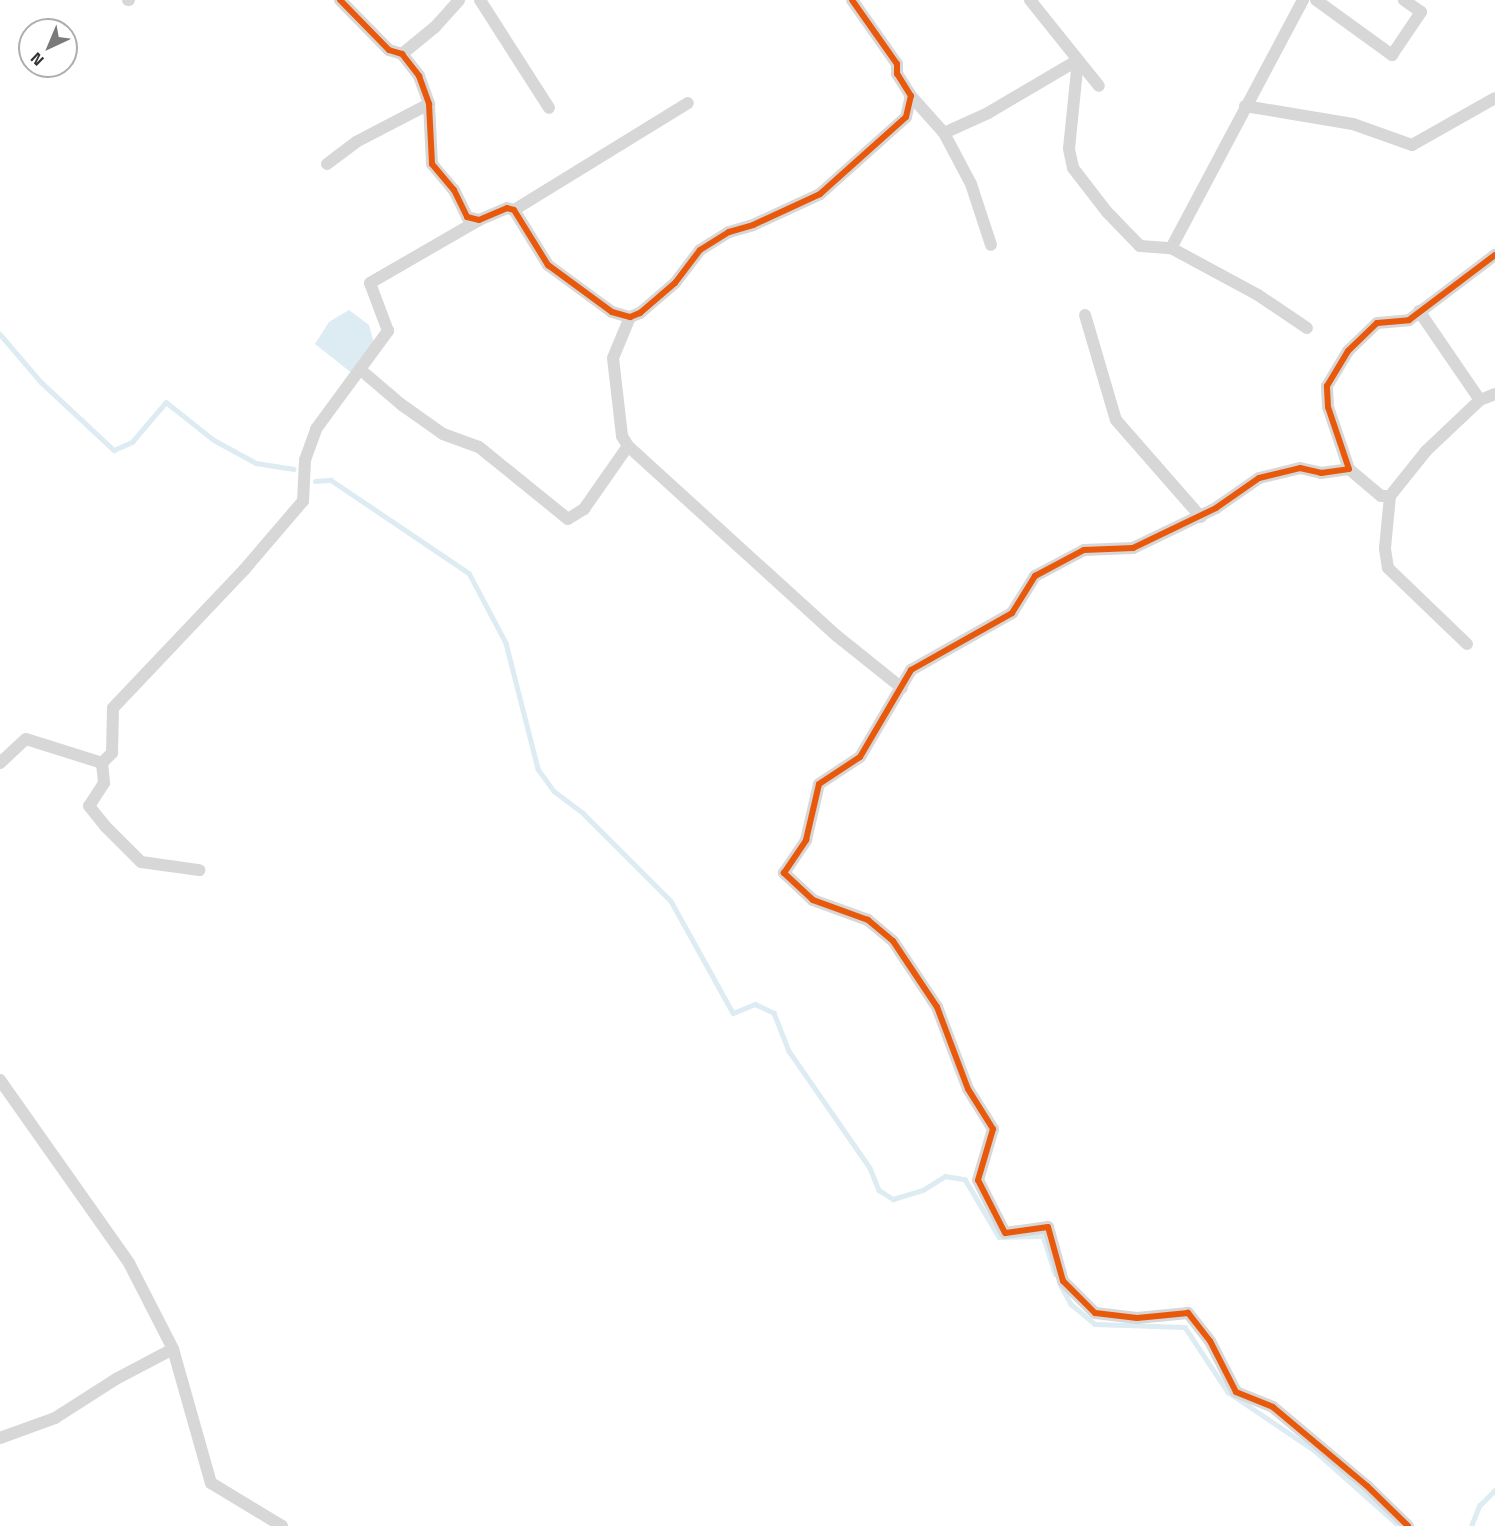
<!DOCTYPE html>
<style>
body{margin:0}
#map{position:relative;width:1495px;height:1526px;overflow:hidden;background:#fff;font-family:"Titillium Web",sans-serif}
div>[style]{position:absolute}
.water>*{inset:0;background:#ddebf3}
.stream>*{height:4.5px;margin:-2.25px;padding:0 2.25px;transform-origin:2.25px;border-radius:2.25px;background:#ddebf3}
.street>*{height:12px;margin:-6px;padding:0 6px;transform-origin:6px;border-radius:6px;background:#d7d7d7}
.cycleway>*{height:6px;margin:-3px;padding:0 3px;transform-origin:3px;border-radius:3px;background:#e8590c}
span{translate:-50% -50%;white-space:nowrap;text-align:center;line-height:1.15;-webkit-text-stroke:6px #fff;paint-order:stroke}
.north{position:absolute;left:18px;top:18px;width:60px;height:60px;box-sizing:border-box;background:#fff;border:2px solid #adadad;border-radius:50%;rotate:224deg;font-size:16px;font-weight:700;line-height:24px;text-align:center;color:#333}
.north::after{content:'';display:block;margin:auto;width:21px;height:27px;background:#7a7a7a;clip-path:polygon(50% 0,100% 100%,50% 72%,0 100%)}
</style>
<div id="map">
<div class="water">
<i style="clip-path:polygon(349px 310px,369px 325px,374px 343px,353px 374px,315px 344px,329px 322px)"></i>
</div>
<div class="stream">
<i style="left:0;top:334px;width:63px;rotate:49.5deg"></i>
<i style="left:41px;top:382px;width:100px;rotate:43deg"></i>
<i style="left:114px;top:450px;width:20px;rotate:-24deg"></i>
<i style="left:132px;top:442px;width:52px;rotate:-49.6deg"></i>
<i style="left:166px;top:402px;width:61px;rotate:38.4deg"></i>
<i style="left:214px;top:440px;width:48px;rotate:28.7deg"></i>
<i style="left:256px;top:463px;width:38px;rotate:9deg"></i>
<i style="left:315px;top:481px;width:16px;rotate:-4deg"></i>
<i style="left:331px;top:480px;width:166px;rotate:34deg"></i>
<i style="left:469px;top:573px;width:79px;rotate:62.1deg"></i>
<i style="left:506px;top:643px;width:130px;rotate:75.7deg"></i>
<i style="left:538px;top:769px;width:27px;rotate:54deg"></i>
<i style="left:554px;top:791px;width:36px;rotate:37deg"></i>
<i style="left:583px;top:813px;width:124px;rotate:45deg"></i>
<i style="left:671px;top:901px;width:128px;rotate:61deg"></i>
<i style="left:733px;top:1013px;width:24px;rotate:-22deg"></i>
<i style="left:755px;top:1004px;width:21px;rotate:25deg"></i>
<i style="left:774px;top:1013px;width:41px;rotate:68.5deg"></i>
<i style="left:789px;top:1051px;width:142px;rotate:55.3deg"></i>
<i style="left:870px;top:1168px;width:24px;rotate:68deg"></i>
<i style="left:879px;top:1190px;width:17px;rotate:33deg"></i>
<i style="left:893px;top:1199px;width:31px;rotate:-17deg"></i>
<i style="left:923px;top:1190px;width:26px;rotate:-32deg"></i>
<i style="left:945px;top:1176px;width:20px;rotate:9deg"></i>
<i style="left:965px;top:1179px;width:67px;rotate:59.6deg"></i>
<i style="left:999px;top:1237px;width:44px;rotate:-1.3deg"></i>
<i style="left:1043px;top:1236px;width:40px;rotate:72deg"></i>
<i style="left:1060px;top:1284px;width:23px;rotate:61deg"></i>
<i style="left:1071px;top:1304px;width:31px;rotate:40deg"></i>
<i style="left:1095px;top:1324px;width:90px;rotate:1.9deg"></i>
<i style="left:1185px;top:1327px;width:78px;rotate:56.5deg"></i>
<i style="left:1228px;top:1392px;width:104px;rotate:34deg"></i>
<i style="left:1314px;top:1450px;width:110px;rotate:41.7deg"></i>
<i style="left:1471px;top:1526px;width:22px;rotate:-68deg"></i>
<i style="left:1479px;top:1506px;width:23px;rotate:-45deg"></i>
</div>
<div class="street">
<i style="left:128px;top:0;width:1px"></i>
<i style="left:340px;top:0;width:70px;rotate:45.6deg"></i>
<i style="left:389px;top:50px;width:14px;rotate:17deg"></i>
<i style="left:402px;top:54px;width:28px;rotate:52deg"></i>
<i style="left:419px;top:76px;width:30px;rotate:70deg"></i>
<i style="left:429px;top:104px;width:60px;rotate:87.1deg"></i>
<i style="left:432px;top:164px;width:34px;rotate:50deg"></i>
<i style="left:454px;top:190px;width:30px;rotate:64deg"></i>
<i style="left:467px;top:217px;width:12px;rotate:14deg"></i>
<i style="left:479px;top:220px;width:30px;rotate:-23deg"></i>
<i style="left:507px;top:208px;width:7px;rotate:16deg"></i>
<i style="left:514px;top:210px;width:65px;rotate:58.3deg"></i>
<i style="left:548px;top:265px;width:79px;rotate:36.3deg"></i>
<i style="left:612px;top:312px;width:19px;rotate:16deg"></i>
<i style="left:630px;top:317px;width:11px;rotate:-22deg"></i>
<i style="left:640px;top:313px;width:46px;rotate:-40.6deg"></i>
<i style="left:675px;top:283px;width:41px;rotate:-52.9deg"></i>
<i style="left:700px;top:250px;width:34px;rotate:-32deg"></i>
<i style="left:729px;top:232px;width:25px;rotate:-16deg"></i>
<i style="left:753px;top:225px;width:74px;rotate:-24.8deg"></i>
<i style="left:820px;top:194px;width:115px;rotate:-41.8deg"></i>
<i style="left:906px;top:117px;width:22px;rotate:-77deg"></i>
<i style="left:911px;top:96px;width:26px;rotate:-122deg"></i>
<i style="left:897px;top:74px;width:10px;rotate:-90deg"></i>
<i style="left:897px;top:64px;width:78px;rotate:-125.1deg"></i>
<i style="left:480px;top:0;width:128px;rotate:57.4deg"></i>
<i style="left:1030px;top:0;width:110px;rotate:51.3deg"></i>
<i style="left:1303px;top:0;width:281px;rotate:118deg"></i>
<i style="left:1171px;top:248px;width:99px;rotate:28.4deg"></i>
<i style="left:1258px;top:295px;width:59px;rotate:34deg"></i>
<i style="left:1316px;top:0;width:94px;rotate:35.9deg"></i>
<i style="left:1392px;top:55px;width:52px;rotate:-56deg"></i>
<i style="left:1421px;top:12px;width:21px;rotate:-145deg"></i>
<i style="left:402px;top:54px;width:43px;rotate:-39.3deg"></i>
<i style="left:435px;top:27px;width:36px;rotate:-48deg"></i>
<i style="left:911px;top:96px;width:50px;rotate:48.3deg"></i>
<i style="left:944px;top:133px;width:58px;rotate:62.1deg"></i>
<i style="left:971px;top:184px;width:64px;rotate:71.8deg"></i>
<i style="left:1245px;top:106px;width:109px;rotate:9.5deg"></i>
<i style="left:1353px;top:124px;width:63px;rotate:19.6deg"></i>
<i style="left:1412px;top:145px;width:95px;rotate:-29.5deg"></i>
<i style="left:944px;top:133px;width:48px;rotate:-24.4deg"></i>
<i style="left:988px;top:113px;width:104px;rotate:-30.5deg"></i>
<i style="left:1078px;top:60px;width:89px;rotate:95.8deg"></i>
<i style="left:1069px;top:149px;width:19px;rotate:78deg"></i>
<i style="left:1073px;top:168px;width:56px;rotate:52.3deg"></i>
<i style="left:1107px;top:212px;width:47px;rotate:45.9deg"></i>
<i style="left:1140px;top:246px;width:31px;rotate:4deg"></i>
<i style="left:327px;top:164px;width:36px;rotate:-37deg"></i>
<i style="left:356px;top:142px;width:82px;rotate:-27.5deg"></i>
<i style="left:514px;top:210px;width:204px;rotate:-31.6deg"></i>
<i style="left:1419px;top:311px;width:108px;rotate:55.6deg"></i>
<i style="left:1085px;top:315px;width:109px;rotate:73.6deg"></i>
<i style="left:1116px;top:420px;width:129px;rotate:48.8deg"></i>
<i style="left:630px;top:317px;width:44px;rotate:112.5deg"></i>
<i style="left:613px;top:358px;width:79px;rotate:83.4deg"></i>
<i style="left:622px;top:436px;width:12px;rotate:59deg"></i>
<i style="left:628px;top:446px;width:282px;rotate:42.3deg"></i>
<i style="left:837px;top:636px;width:83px;rotate:38.7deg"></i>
<i style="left:362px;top:371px;width:52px;rotate:40.4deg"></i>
<i style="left:402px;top:405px;width:50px;rotate:35.3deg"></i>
<i style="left:443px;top:434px;width:38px;rotate:20deg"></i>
<i style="left:479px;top:447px;width:114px;rotate:39deg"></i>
<i style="left:568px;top:519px;width:19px;rotate:-32deg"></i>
<i style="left:584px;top:509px;width:77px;rotate:-55.1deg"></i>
<i style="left:1349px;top:469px;width:42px;rotate:40.2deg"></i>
<i style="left:1381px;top:496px;width:9px"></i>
<i style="left:1467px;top:644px;width:110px;rotate:-136.1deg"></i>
<i style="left:1388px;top:568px;width:20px;rotate:-99deg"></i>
<i style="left:1385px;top:548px;width:52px;rotate:-84.5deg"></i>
<i style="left:1390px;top:496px;width:58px;rotate:-51.3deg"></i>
<i style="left:1426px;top:451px;width:74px;rotate:-43.4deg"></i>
<i style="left:1480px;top:400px;width:16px;rotate:-22deg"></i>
<i style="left:0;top:763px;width:35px;rotate:-43deg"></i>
<i style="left:26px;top:739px;width:80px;rotate:17.5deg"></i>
<i style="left:102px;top:763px;width:14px;rotate:-45deg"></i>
<i style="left:112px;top:753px;width:45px;rotate:-88.7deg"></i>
<i style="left:113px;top:708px;width:190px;rotate:-46.5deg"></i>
<i style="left:244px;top:570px;width:91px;rotate:-49.5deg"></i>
<i style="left:303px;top:501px;width:41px;rotate:-87.2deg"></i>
<i style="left:305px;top:460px;width:33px;rotate:-70deg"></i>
<i style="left:316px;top:429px;width:122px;rotate:-53.7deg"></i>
<i style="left:388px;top:331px;width:51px;rotate:-110.6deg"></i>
<i style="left:370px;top:283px;width:126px;rotate:-30deg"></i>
<i style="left:102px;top:763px;width:20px;rotate:84deg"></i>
<i style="left:104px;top:783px;width:27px;rotate:123deg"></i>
<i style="left:89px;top:806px;width:26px;rotate:51deg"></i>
<i style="left:105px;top:826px;width:51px;rotate:45deg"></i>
<i style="left:141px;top:862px;width:59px;rotate:7.9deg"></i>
<i style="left:0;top:1080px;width:224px;rotate:54.8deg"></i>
<i style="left:129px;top:1263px;width:97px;rotate:62.9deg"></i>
<i style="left:0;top:1438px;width:59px;rotate:-20deg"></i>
<i style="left:55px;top:1418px;width:72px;rotate:-32.6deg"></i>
<i style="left:116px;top:1379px;width:64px;rotate:-27.8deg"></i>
<i style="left:173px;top:1349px;width:139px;rotate:74.2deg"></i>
<i style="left:211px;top:1483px;width:83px;rotate:31.2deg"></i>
<i style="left:1408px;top:1526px;width:57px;rotate:-135.7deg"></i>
<i style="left:1367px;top:1486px;width:123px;rotate:-140deg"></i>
<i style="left:1273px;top:1407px;width:40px;rotate:-158deg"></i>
<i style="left:1236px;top:1392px;width:57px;rotate:-117deg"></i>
<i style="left:1210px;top:1341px;width:36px;rotate:-128deg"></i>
<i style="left:1188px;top:1313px;width:51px;rotate:174.4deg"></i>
<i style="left:1137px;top:1318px;width:42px;rotate:-173.2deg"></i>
<i style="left:1095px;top:1313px;width:45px;rotate:-135deg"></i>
<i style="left:1063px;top:1281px;width:56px;rotate:-105.5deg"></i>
<i style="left:1048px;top:1227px;width:43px;rotate:172.1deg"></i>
<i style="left:1005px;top:1233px;width:59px;rotate:-117deg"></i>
<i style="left:978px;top:1180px;width:53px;rotate:-73.6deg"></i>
<i style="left:993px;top:1129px;width:47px;rotate:-122deg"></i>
<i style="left:968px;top:1089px;width:88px;rotate:-110.7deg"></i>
<i style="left:937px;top:1007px;width:79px;rotate:-123.7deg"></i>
<i style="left:893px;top:941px;width:33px;rotate:-140deg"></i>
<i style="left:868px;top:920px;width:59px;rotate:-160deg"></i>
<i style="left:813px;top:900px;width:40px;rotate:-137deg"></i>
<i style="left:784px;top:873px;width:40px;rotate:-56deg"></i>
<i style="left:806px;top:840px;width:57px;rotate:-76.9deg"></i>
<i style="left:819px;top:784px;width:49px;rotate:-33.4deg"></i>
<i style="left:860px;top:757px;width:101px;rotate:-59.6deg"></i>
<i style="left:911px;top:670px;width:116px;rotate:-29.4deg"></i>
<i style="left:1012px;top:613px;width:44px;rotate:-58.1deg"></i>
<i style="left:1035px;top:576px;width:55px;rotate:-28deg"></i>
<i style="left:1084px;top:550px;width:49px;rotate:-2.3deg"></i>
<i style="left:1133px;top:548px;width:92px;rotate:-25.7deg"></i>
<i style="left:1216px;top:508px;width:52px;rotate:-34.9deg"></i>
<i style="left:1259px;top:478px;width:42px;rotate:-13.7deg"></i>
<i style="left:1300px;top:468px;width:22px;rotate:13deg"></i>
<i style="left:1321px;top:473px;width:28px;rotate:-8deg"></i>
<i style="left:1349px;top:469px;width:65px;rotate:-108.7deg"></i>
<i style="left:1328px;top:407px;width:21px;rotate:-93deg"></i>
<i style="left:1327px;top:386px;width:41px;rotate:-59deg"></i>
<i style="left:1348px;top:351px;width:40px;rotate:-44deg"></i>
<i style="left:1377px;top:323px;width:32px;rotate:-5deg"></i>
<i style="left:1409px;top:320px;width:108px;rotate:-37.1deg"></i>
</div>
<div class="cycleway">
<i style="left:340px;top:0;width:70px;rotate:45.6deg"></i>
<i style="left:389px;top:50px;width:14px;rotate:17deg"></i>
<i style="left:402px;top:54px;width:28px;rotate:52deg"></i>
<i style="left:419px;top:76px;width:30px;rotate:70deg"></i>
<i style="left:429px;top:104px;width:60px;rotate:87.1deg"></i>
<i style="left:432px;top:164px;width:34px;rotate:50deg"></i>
<i style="left:454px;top:190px;width:30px;rotate:64deg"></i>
<i style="left:467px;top:217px;width:12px;rotate:14deg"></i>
<i style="left:479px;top:220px;width:30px;rotate:-23deg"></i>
<i style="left:507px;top:208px;width:7px;rotate:16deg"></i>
<i style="left:514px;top:210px;width:65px;rotate:58.3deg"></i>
<i style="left:548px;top:265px;width:79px;rotate:36.3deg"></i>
<i style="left:612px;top:312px;width:19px;rotate:16deg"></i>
<i style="left:630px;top:317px;width:11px;rotate:-22deg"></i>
<i style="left:640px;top:313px;width:46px;rotate:-40.6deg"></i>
<i style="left:675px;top:283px;width:41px;rotate:-52.9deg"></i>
<i style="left:700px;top:250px;width:34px;rotate:-32deg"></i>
<i style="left:729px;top:232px;width:25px;rotate:-16deg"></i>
<i style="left:753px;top:225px;width:74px;rotate:-24.8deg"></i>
<i style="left:820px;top:194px;width:115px;rotate:-41.8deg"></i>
<i style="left:906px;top:117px;width:22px;rotate:-77deg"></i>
<i style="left:911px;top:96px;width:26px;rotate:-122deg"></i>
<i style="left:897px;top:74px;width:10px;rotate:-90deg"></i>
<i style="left:897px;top:64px;width:78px;rotate:-125.1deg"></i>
<i style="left:1408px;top:1526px;width:57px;rotate:-135.7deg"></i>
<i style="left:1367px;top:1486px;width:123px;rotate:-140deg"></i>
<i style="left:1273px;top:1407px;width:40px;rotate:-158deg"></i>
<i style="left:1236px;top:1392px;width:57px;rotate:-117deg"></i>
<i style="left:1210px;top:1341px;width:36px;rotate:-128deg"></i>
<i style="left:1188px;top:1313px;width:51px;rotate:174.4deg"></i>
<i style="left:1137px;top:1318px;width:42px;rotate:-173.2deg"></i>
<i style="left:1095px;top:1313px;width:45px;rotate:-135deg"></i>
<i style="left:1063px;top:1281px;width:56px;rotate:-105.5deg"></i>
<i style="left:1048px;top:1227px;width:43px;rotate:172.1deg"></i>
<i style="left:1005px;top:1233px;width:59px;rotate:-117deg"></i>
<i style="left:978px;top:1180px;width:53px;rotate:-73.6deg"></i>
<i style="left:993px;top:1129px;width:47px;rotate:-122deg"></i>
<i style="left:968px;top:1089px;width:88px;rotate:-110.7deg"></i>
<i style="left:937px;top:1007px;width:79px;rotate:-123.7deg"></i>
<i style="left:893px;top:941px;width:33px;rotate:-140deg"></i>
<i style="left:868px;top:920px;width:59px;rotate:-160deg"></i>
<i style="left:813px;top:900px;width:40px;rotate:-137deg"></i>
<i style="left:784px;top:873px;width:40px;rotate:-56deg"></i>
<i style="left:806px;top:840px;width:57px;rotate:-76.9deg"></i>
<i style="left:819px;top:784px;width:49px;rotate:-33.4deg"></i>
<i style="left:860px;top:757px;width:101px;rotate:-59.6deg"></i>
<i style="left:911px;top:670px;width:116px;rotate:-29.4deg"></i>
<i style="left:1012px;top:613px;width:44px;rotate:-58.1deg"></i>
<i style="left:1035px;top:576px;width:55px;rotate:-28deg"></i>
<i style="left:1084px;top:550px;width:49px;rotate:-2.3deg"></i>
<i style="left:1133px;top:548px;width:92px;rotate:-25.7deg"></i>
<i style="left:1216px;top:508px;width:52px;rotate:-34.9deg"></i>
<i style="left:1259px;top:478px;width:42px;rotate:-13.7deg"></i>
<i style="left:1300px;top:468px;width:22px;rotate:13deg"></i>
<i style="left:1321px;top:473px;width:28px;rotate:-8deg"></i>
<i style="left:1349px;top:469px;width:65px;rotate:-108.7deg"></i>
<i style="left:1328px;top:407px;width:21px;rotate:-93deg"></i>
<i style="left:1327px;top:386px;width:41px;rotate:-59deg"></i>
<i style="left:1348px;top:351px;width:40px;rotate:-44deg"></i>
<i style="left:1377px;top:323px;width:32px;rotate:-5deg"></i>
<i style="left:1409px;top:320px;width:108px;rotate:-37.1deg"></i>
</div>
<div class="north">N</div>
</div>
